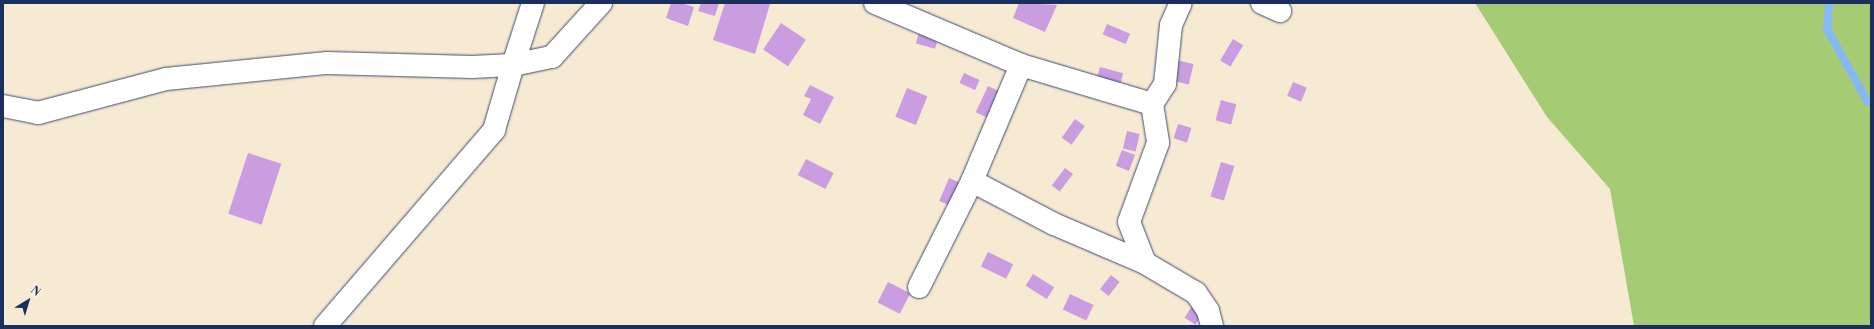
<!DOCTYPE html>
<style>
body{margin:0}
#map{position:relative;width:1874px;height:329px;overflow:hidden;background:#f7ead3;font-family:"Libre Bodoni",serif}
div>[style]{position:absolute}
.green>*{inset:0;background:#a6cb75}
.stream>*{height:8px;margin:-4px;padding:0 4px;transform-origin:4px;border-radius:4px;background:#85b9f3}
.building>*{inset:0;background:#ca9de0;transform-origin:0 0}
.roads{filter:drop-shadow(0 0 1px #3c4b70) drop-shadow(0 0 1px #3c4b70)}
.minor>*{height:22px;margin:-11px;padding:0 11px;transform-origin:11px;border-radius:11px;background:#fff}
span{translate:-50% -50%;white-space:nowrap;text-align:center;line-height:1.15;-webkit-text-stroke:3.5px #fcf5e5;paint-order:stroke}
.frame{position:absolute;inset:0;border:4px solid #1b2f5e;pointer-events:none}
.north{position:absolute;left:8px;top:281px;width:40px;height:40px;-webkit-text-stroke:3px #fcf5e5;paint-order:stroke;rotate:38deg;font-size:11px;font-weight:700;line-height:16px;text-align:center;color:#1b2f5e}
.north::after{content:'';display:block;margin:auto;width:14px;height:18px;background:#1b2f5e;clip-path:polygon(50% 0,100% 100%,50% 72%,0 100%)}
</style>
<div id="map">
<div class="green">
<i style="clip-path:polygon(1475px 3px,1871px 3px,1871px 326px,1634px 326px,1610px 189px,1547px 117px)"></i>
</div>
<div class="stream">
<i style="left:1829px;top:3px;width:26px;rotate:94deg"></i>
<i style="left:1827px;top:29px;width:82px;rotate:60.9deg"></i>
<i style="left:1867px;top:101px;width:4px;rotate:14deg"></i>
</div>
<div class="building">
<i style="clip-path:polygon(671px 3px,682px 3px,694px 7px,688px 26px,666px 18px)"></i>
<i style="clip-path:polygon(701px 3px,719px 3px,715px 16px,698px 11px)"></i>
<i style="clip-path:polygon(725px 3px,770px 4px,755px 54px,713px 40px)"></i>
<i style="clip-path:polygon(1019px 3px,1057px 5px,1045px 32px,1013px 18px)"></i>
<i style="left:781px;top:23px;width:30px;height:32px;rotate:34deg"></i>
<i style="left:1107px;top:24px;width:25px;height:11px;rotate:23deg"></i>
<i style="left:919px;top:32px;width:20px;height:12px;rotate:15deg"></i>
<i style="left:1233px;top:39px;width:12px;height:25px;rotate:31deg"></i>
<i style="left:1176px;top:60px;width:18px;height:21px;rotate:13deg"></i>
<i style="left:1100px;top:67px;width:24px;height:15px;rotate:15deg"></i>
<i style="left:964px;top:73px;width:17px;height:11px;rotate:24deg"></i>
<i style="left:1293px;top:82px;width:15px;height:15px;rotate:23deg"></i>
<i style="clip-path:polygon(810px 85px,834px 97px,820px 124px,803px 115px,811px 99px,804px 96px)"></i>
<i style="left:988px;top:86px;width:14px;height:29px;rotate:25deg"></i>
<i style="left:907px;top:88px;width:22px;height:31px;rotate:22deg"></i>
<i style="left:1221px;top:100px;width:16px;height:21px;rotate:15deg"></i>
<i style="left:1075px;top:119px;width:12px;height:23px;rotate:35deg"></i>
<i style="left:1178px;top:124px;width:14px;height:15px;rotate:17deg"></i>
<i style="left:1127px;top:131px;width:13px;height:18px;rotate:13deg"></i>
<i style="left:1122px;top:150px;width:14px;height:17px;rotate:21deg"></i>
<i style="left:248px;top:153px;width:35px;height:64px;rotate:18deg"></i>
<i style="left:806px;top:159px;width:31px;height:18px;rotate:27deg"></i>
<i style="left:1221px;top:162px;width:14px;height:36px;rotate:17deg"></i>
<i style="left:1065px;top:168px;width:10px;height:22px;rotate:37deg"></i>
<i style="left:949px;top:178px;width:13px;height:25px;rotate:23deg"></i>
<i style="left:988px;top:252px;width:28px;height:16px;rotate:26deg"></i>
<i style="left:1033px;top:274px;width:25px;height:14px;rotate:32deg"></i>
<i style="left:1111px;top:275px;width:11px;height:18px;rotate:38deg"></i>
<i style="left:888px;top:282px;width:25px;height:23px;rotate:27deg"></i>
<i style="left:1070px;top:294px;width:26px;height:17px;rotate:25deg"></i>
<i style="left:1192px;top:306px;width:13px;height:14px;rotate:32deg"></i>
</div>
<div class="roads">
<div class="minor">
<i style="left:875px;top:3px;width:159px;rotate:23deg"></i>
<i style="left:1021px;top:65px;width:137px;rotate:16.6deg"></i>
<i style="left:1152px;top:104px;width:39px;rotate:81deg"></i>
<i style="left:1158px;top:143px;width:84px;rotate:110.2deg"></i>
<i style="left:1129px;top:222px;width:44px;rotate:68.7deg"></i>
<i style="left:1145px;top:263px;width:59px;rotate:30.5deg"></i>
<i style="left:1196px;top:293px;width:22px;rotate:56deg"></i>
<i style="left:1208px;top:311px;width:16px;rotate:75deg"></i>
<i style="left:1262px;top:3px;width:20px;rotate:24deg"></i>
<i style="left:1152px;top:104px;width:24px;rotate:-57deg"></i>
<i style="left:1165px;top:84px;width:59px;rotate:-84.2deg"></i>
<i style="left:1171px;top:25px;width:24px;rotate:-66deg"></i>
<i style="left:3px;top:106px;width:36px;rotate:11deg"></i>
<i style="left:38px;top:113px;width:132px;rotate:-14.9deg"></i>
<i style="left:166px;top:79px;width:162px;rotate:-5.7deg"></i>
<i style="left:327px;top:63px;width:145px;rotate:1.6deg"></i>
<i style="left:472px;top:67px;width:41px;rotate:-2.8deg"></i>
<i style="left:513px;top:65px;width:65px;rotate:-72.1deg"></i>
<i style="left:972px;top:181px;width:93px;rotate:27.7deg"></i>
<i style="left:1054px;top:224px;width:99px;rotate:23.2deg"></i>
<i style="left:919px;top:287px;width:119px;rotate:-63.4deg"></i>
<i style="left:972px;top:181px;width:126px;rotate:-67.1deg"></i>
<i style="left:325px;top:326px;width:259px;rotate:-49.2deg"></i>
<i style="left:494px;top:130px;width:68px;rotate:-73.7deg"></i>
<i style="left:513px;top:65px;width:40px;rotate:-12deg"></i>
<i style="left:552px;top:57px;width:73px;rotate:-47.8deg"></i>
</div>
</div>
<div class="frame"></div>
<div class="north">N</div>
</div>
